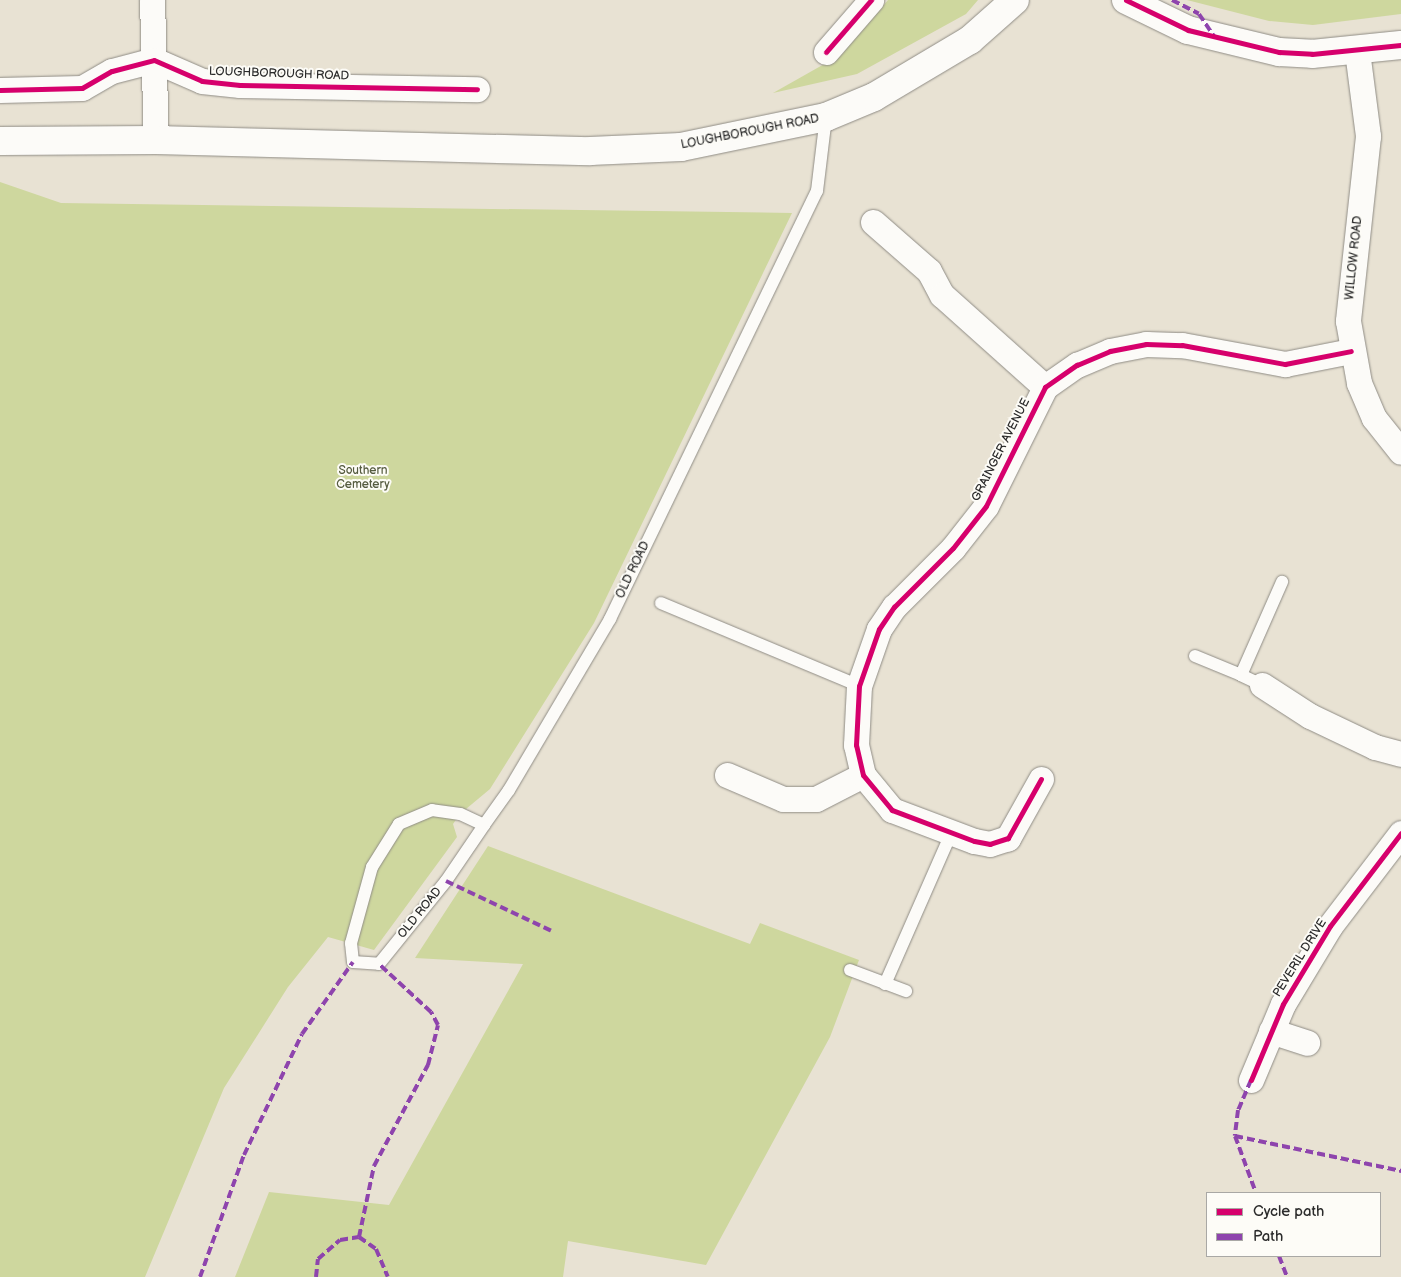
<!DOCTYPE html>
<style>
body{margin:0}
#map{position:relative;width:1401px;height:1277px;overflow:hidden;background:#e8e2d3;font-family:"Balsamiq Sans",sans-serif}
div>[style]{position:absolute}
.green>*{inset:0;background:#ced79e}
.roads{filter:drop-shadow(0 0 1px #8f8c85) drop-shadow(0 0 1px #8f8c85)}
.service>*{height:12px;margin:-6px;padding:0 6px;transform-origin:6px;border-radius:6px;background:#fcfbf8}
.minor>*{height:25px;margin:-12.5px;padding:0 12.5px;transform-origin:12.5px;border-radius:12.5px;background:#fcfbf8}
.tertiary>*{height:28px;margin:-14px;padding:0 14px;transform-origin:14px;border-radius:14px;background:#fcfbf8}
.primary>*{height:28px;margin:-14px;padding:0 14px;transform-origin:14px;border-radius:14px;background:#fcfbf8}
.quiet>*{height:4px;margin-top:-2px;transform-origin:0;background:repeating-linear-gradient(90deg,#8e44ad 0 8px,transparent 0 12px)}
.cycleway>*{height:5px;margin:-2.5px;padding:0 2.5px;transform-origin:2.5px;border-radius:2.5px;background:#d6006c}
span{translate:-50% -50%;white-space:nowrap;text-align:center;line-height:1.15;-webkit-text-stroke:4px #fdfcf7;paint-order:stroke}
.street-label{font-size:12px;color:#2b2b2b}
.park-label{font-size:12px;color:#565c40}
.legend{position:absolute;left:1206px;top:1192px;width:175px;height:65px;box-sizing:border-box;background:#fdfcf7;border:1px solid #a9a8a5;margin:0;padding:6px 9px;list-style:none;font-size:15px;color:#2b2b2b}
.legend li{display:flex;align-items:center;gap:10px;height:25px}
.legend b{width:25px;border:1px solid #a9a8a5}
</style>
<div id="map">
<div class="green">
<i style="clip-path:polygon(888px 0,978px 0,966px 14px,857px 74px,773px 93px,842px 54px)"></i>
<i style="clip-path:polygon(1187px 0,1401px 0,1401px 14px,1313px 25px,1269px 21px)"></i>
<i style="clip-path:polygon(0 182px,61px 203px,792px 213px,594px 623px,490px 789px,460px 814px,453px 824px,457px 837px,374px 950px,328px 937px,288px 987px,224px 1088px,145px 1277px,0 1277px)"></i>
<i style="clip-path:polygon(488px 846px,750px 944px,760px 923px,859px 960px,830px 1037px,706px 1265px,568px 1241px,563px 1277px,235px 1277px,269px 1192px,389px 1205px,523px 964px,415px 958px)"></i>
</div>
<div class="roads">
<div class="service">
<i style="left:661px;top:603px;width:215px;rotate:22.7deg"></i>
<i style="left:1195px;top:656px;width:50px;rotate:22.4deg"></i>
<i style="left:1262px;top:685px;width:23px;rotate:-155deg"></i>
<i style="left:1241px;top:675px;width:102px;rotate:-66.2deg"></i>
<i style="left:484px;top:825px;width:26px;rotate:-155deg"></i>
<i style="left:460px;top:814px;width:28px;rotate:-172deg"></i>
<i style="left:432px;top:810px;width:36px;rotate:157deg"></i>
<i style="left:399px;top:824px;width:51px;rotate:122.1deg"></i>
<i style="left:372px;top:867px;width:79px;rotate:105.4deg"></i>
<i style="left:351px;top:943px;width:19px;rotate:84deg"></i>
<i style="left:353px;top:962px;width:26px;rotate:4deg"></i>
<i style="left:379px;top:964px;width:107px;rotate:-51.1deg"></i>
<i style="left:446px;top:881px;width:68px;rotate:-55.8deg"></i>
<i style="left:484px;top:825px;width:43px;rotate:-54.5deg"></i>
<i style="left:509px;top:790px;width:199px;rotate:-59.4deg"></i>
<i style="left:610px;top:619px;width:475px;rotate:-64.2deg"></i>
<i style="left:817px;top:191px;width:75px;rotate:-83.1deg"></i>
<i style="left:850px;top:970px;width:60px;rotate:20.6deg"></i>
<i style="left:885px;top:984px;width:164px;rotate:-66.3deg"></i>
</div>
<div class="minor">
<i style="left:152px;top:0;width:140px;rotate:88.4deg"></i>
<i style="left:1357px;top:51px;width:86px;rotate:82.6deg"></i>
<i style="left:1368px;top:136px;width:186px;rotate:96.2deg"></i>
<i style="left:1348px;top:321px;width:63px;rotate:79.9deg"></i>
<i style="left:1359px;top:383px;width:38px;rotate:67deg"></i>
<i style="left:1374px;top:418px;width:43px;rotate:51.5deg"></i>
<i style="left:826px;top:52px;width:69px;rotate:-49.1deg"></i>
<i style="left:0;top:90px;width:82px;rotate:-1.4deg"></i>
<i style="left:82px;top:88px;width:34px;rotate:-30deg"></i>
<i style="left:112px;top:71px;width:43px;rotate:-14.7deg"></i>
<i style="left:154px;top:60px;width:52px;rotate:23.6deg"></i>
<i style="left:202px;top:81px;width:38px;rotate:6deg"></i>
<i style="left:240px;top:85px;width:237px;rotate:1deg"></i>
<i style="left:873px;top:222px;width:74px;rotate:41.2deg"></i>
<i style="left:929px;top:271px;width:27px;rotate:62deg"></i>
<i style="left:942px;top:295px;width:138px;rotate:41.8deg"></i>
<i style="left:1262px;top:685px;width:57px;rotate:32.9deg"></i>
<i style="left:1310px;top:716px;width:72px;rotate:25.5deg"></i>
<i style="left:1375px;top:747px;width:27px;rotate:15deg"></i>
<i style="left:727px;top:775px;width:61px;rotate:23.2deg"></i>
<i style="left:783px;top:799px;width:33px"></i>
<i style="left:816px;top:799px;width:53px;rotate:-27.1deg"></i>
<i style="left:1041px;top:779px;width:68px;rotate:119.2deg"></i>
<i style="left:1008px;top:838px;width:19px;rotate:162deg"></i>
<i style="left:990px;top:844px;width:16px;rotate:-169deg"></i>
<i style="left:974px;top:841px;width:88px;rotate:-159.3deg"></i>
<i style="left:892px;top:810px;width:45px;rotate:-129.6deg"></i>
<i style="left:863px;top:775px;width:31px;rotate:-103deg"></i>
<i style="left:856px;top:745px;width:59px;rotate:-87.1deg"></i>
<i style="left:859px;top:686px;width:60px;rotate:-70.7deg"></i>
<i style="left:879px;top:629px;width:27px;rotate:-56deg"></i>
<i style="left:894px;top:607px;width:83px;rotate:-45deg"></i>
<i style="left:953px;top:548px;width:53px;rotate:-51.8deg"></i>
<i style="left:986px;top:506px;width:133px;rotate:-63.6deg"></i>
<i style="left:1045px;top:387px;width:39px;rotate:-35deg"></i>
<i style="left:1077px;top:365px;width:36px;rotate:-23deg"></i>
<i style="left:1110px;top:351px;width:37px;rotate:-11deg"></i>
<i style="left:1146px;top:344px;width:36px;rotate:2deg"></i>
<i style="left:1182px;top:345px;width:105px;rotate:10.5deg"></i>
<i style="left:1285px;top:364px;width:67px;rotate:-11.1deg"></i>
<i style="left:1271px;top:1031px;width:38px;rotate:18deg"></i>
<i style="left:1251px;top:1080px;width:82px;rotate:-67.2deg"></i>
<i style="left:1283px;top:1004px;width:91px;rotate:-58.9deg"></i>
<i style="left:1330px;top:926px;width:117px;rotate:-52.6deg"></i>
</div>
<div class="tertiary">
<i style="left:1126px;top:0;width:69px;rotate:25.8deg"></i>
<i style="left:1188px;top:30px;width:94px;rotate:13.6deg"></i>
<i style="left:1279px;top:52px;width:33px;rotate:3deg"></i>
<i style="left:1312px;top:54px;width:89px;rotate:-5.8deg"></i>
</div>
<div class="primary">
<i style="left:0;top:141px;width:156px;rotate:-0.4deg"></i>
<i style="left:156px;top:140px;width:434px;rotate:1.5deg"></i>
<i style="left:590px;top:151px;width:91px;rotate:-2.5deg"></i>
<i style="left:681px;top:147px;width:148px;rotate:-11.7deg"></i>
<i style="left:826px;top:117px;width:52px;rotate:-22.6deg"></i>
<i style="left:874px;top:97px;width:112px;rotate:-30.7deg"></i>
<i style="left:970px;top:40px;width:60px;rotate:-41.6deg"></i>
</div>
</div>
<div class="quiet">
<i style="left:1172px;top:0;width:30px;rotate:27deg"></i>
<i style="left:1199px;top:14px;width:27px;rotate:56deg"></i>
<i style="left:446px;top:881px;width:119px;rotate:25.3deg"></i>
<i style="left:1251px;top:1080px;width:33px;rotate:113deg"></i>
<i style="left:1238px;top:1110px;width:26px;rotate:97deg"></i>
<i style="left:1235px;top:1136px;width:61px;rotate:69.8deg"></i>
<i style="left:1235px;top:1136px;width:170px;rotate:11.9deg"></i>
<i style="left:359px;top:1237px;width:73px;rotate:-78.1deg"></i>
<i style="left:374px;top:1166px;width:115px;rotate:-61.9deg"></i>
<i style="left:428px;top:1065px;width:41px;rotate:-76deg"></i>
<i style="left:438px;top:1025px;width:15px;rotate:-118deg"></i>
<i style="left:431px;top:1012px;width:71px;rotate:-137.3deg"></i>
<i style="left:1279px;top:1256px;width:22px;rotate:69deg"></i>
<i style="left:200px;top:1277px;width:130px;rotate:-70.2deg"></i>
<i style="left:244px;top:1155px;width:134px;rotate:-64.4deg"></i>
<i style="left:302px;top:1034px;width:88px;rotate:-54.7deg"></i>
<i style="left:316px;top:1277px;width:18px;rotate:-84deg"></i>
<i style="left:318px;top:1259px;width:29px;rotate:-41deg"></i>
<i style="left:340px;top:1240px;width:19px;rotate:-9deg"></i>
<i style="left:359px;top:1237px;width:21px;rotate:35deg"></i>
<i style="left:376px;top:1249px;width:30px;rotate:67deg"></i>
</div>
<div class="cycleway">
<i style="left:1126px;top:0;width:69px;rotate:25.8deg"></i>
<i style="left:1188px;top:30px;width:94px;rotate:13.6deg"></i>
<i style="left:1279px;top:52px;width:33px;rotate:3deg"></i>
<i style="left:1312px;top:54px;width:89px;rotate:-5.8deg"></i>
<i style="left:826px;top:52px;width:69px;rotate:-49.1deg"></i>
<i style="left:0;top:90px;width:82px;rotate:-1.4deg"></i>
<i style="left:82px;top:88px;width:34px;rotate:-30deg"></i>
<i style="left:112px;top:71px;width:43px;rotate:-14.7deg"></i>
<i style="left:154px;top:60px;width:52px;rotate:23.6deg"></i>
<i style="left:202px;top:81px;width:38px;rotate:6deg"></i>
<i style="left:240px;top:85px;width:237px;rotate:1deg"></i>
<i style="left:1041px;top:779px;width:68px;rotate:119.2deg"></i>
<i style="left:1008px;top:838px;width:19px;rotate:162deg"></i>
<i style="left:990px;top:844px;width:16px;rotate:-169deg"></i>
<i style="left:974px;top:841px;width:88px;rotate:-159.3deg"></i>
<i style="left:892px;top:810px;width:45px;rotate:-129.6deg"></i>
<i style="left:863px;top:775px;width:31px;rotate:-103deg"></i>
<i style="left:856px;top:745px;width:59px;rotate:-87.1deg"></i>
<i style="left:859px;top:686px;width:60px;rotate:-70.7deg"></i>
<i style="left:879px;top:629px;width:27px;rotate:-56deg"></i>
<i style="left:894px;top:607px;width:83px;rotate:-45deg"></i>
<i style="left:953px;top:548px;width:53px;rotate:-51.8deg"></i>
<i style="left:986px;top:506px;width:133px;rotate:-63.6deg"></i>
<i style="left:1045px;top:387px;width:39px;rotate:-35deg"></i>
<i style="left:1077px;top:365px;width:36px;rotate:-23deg"></i>
<i style="left:1110px;top:351px;width:37px;rotate:-11deg"></i>
<i style="left:1146px;top:344px;width:36px;rotate:2deg"></i>
<i style="left:1182px;top:345px;width:105px;rotate:10.5deg"></i>
<i style="left:1285px;top:364px;width:67px;rotate:-11.1deg"></i>
<i style="left:1251px;top:1080px;width:82px;rotate:-67.2deg"></i>
<i style="left:1283px;top:1004px;width:91px;rotate:-58.9deg"></i>
<i style="left:1330px;top:926px;width:117px;rotate:-52.6deg"></i>
</div>
<div class="street-label">
<span style="left:279px;top:74px;rotate:2deg">LOUGHBOROUGH ROAD</span>
<span style="left:750px;top:132px;rotate:-11deg">LOUGHBOROUGH ROAD</span>
<span style="left:1354px;top:258px;rotate:-84deg">WILLOW ROAD</span>
<span style="left:1001px;top:450px;rotate:-63deg">GRAINGER AVENUE</span>
<span style="left:633px;top:570px;rotate:-64deg">OLD ROAD</span>
<span style="left:420px;top:913px;rotate:-51deg">OLD ROAD</span>
<span style="left:1300px;top:958px;rotate:-58deg">PEVERIL DRIVE</span>
</div>
<div class="park-label">
<span style="left:363px;top:478px">Southern<br>Cemetery</span>
</div>
<ul class="legend">
<li><b style="height:6px;background:#d6006c"></b>Cycle path</li>
<li><b style="height:6px;background:#8e44ad"></b>Path</li>
</ul>
</div>
